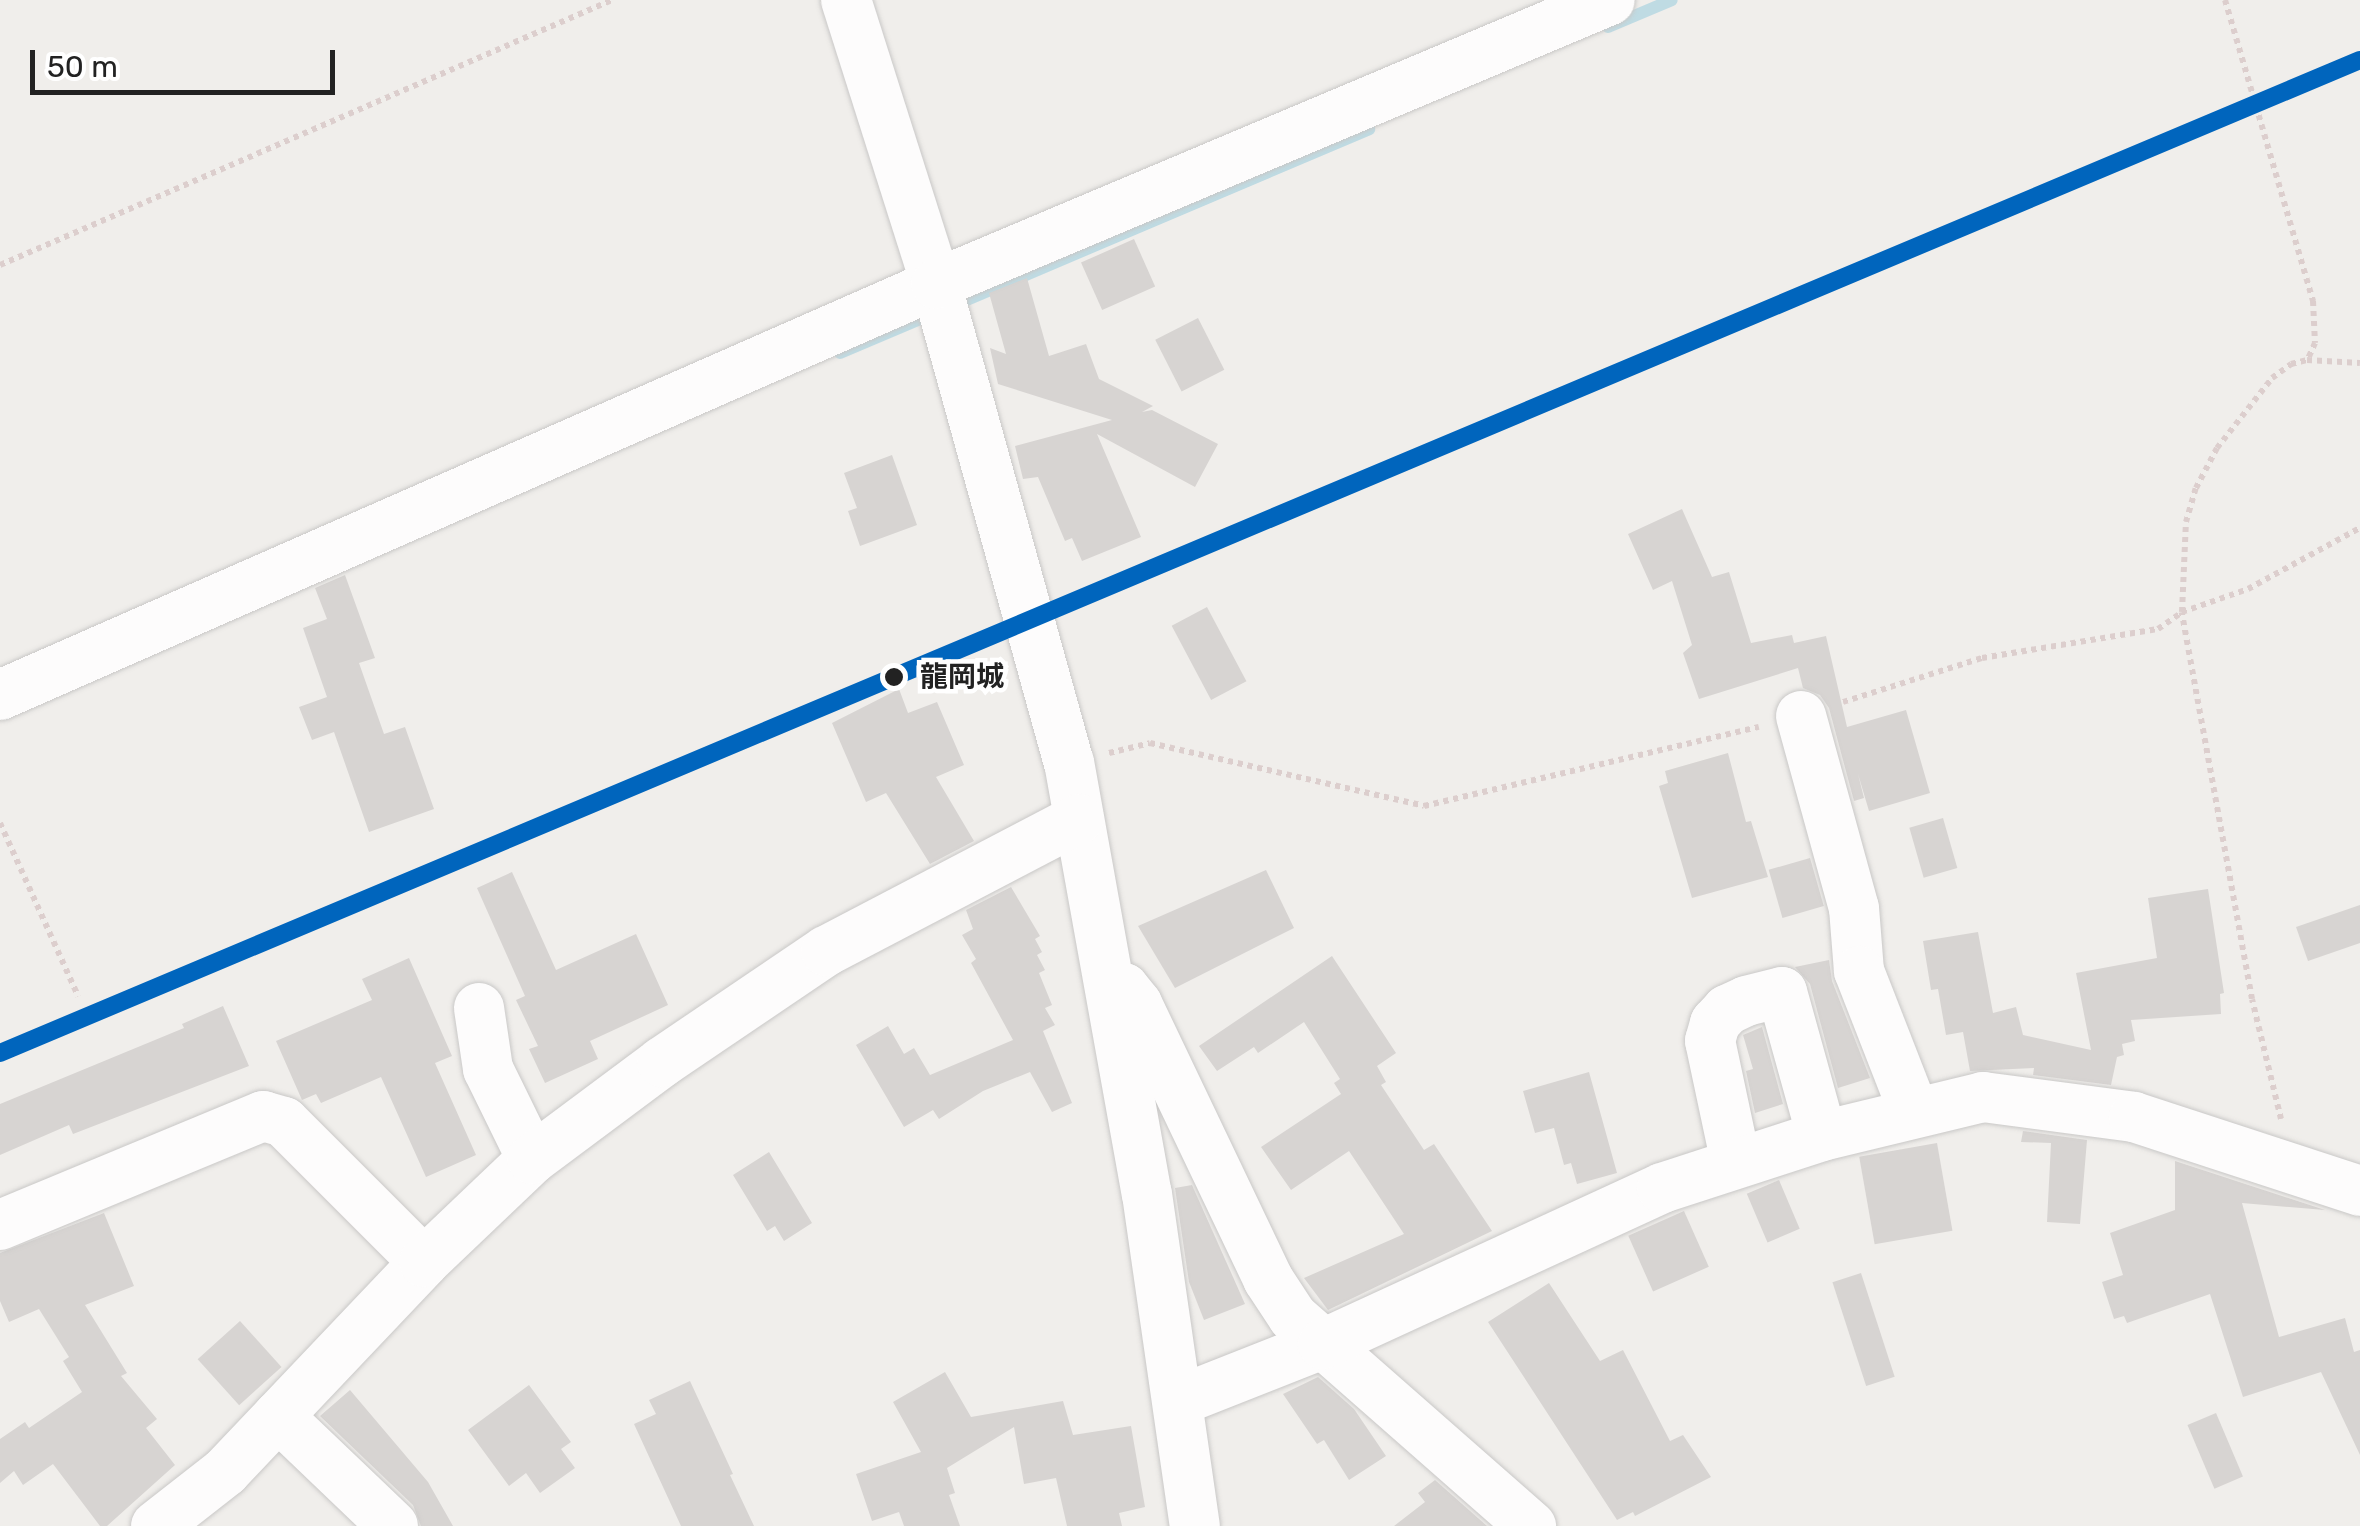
<!DOCTYPE html>
<meta charset="utf-8">
<style>
body{margin:0}
#map{position:relative;width:2360px;height:1526px;overflow:hidden;background:#f0eeeb;font-family:Rubik,"Noto Sans JP",sans-serif}
div>[style]{position:absolute}
.stream>*{height:12px;margin:-6px;padding:0 6px;transform-origin:6px;border-radius:6px;background:#bfdbe3}
.building>*{inset:0;background:#d7d4d2;transform-origin:0 0}
.path>*{height:6px;margin-top:-3px;transform-origin:0;background:repeating-linear-gradient(90deg,#dccecd 0 5px,transparent 0 10px)}
.roads{filter:drop-shadow(0 0 2px #c9c8c7) drop-shadow(0 0 2px #c9c8c7)}
.minor>*{height:50px;margin:-25px;padding:0 25px;transform-origin:25px;border-radius:25px;background:#fdfcfc}
.rail-1>*{height:18px;margin:-9px;padding:0 9px;transform-origin:9px;border-radius:9px;background:#0065bd}
.dots>*{width:28px;height:28px;translate:-50% -50%;box-sizing:border-box;border:5px solid #fff;border-radius:50%}
span{translate:-50% -50%;white-space:nowrap;text-align:center;line-height:1.15;-webkit-text-stroke:9px #fff;paint-order:stroke}
.stop-label{font-size:28px;color:#222;font-weight:700}
.left{translate:0 -50%;text-align:left}
.scale{position:absolute;left:30px;top:50px;width:305px;height:45px;box-sizing:border-box;border:5px solid #222;border-top:0;padding-left:12px;font-size:30px;line-height:35px;white-space:nowrap;color:#222;-webkit-text-stroke:8px #fff;paint-order:stroke}
</style>
<div id="map">
<div class="stream">
<i style="left:1608px;top:27px;width:69px;rotate:-22.9deg"></i>
<i style="left:955px;top:305px;width:450px;rotate:-23deg"></i>
<i style="left:840px;top:353px;width:100px;rotate:-23deg"></i>
</div>
<div class="building">
<i style="left:1134px;top:239px;width:52px;height:58px;rotate:66deg"></i>
<i style="clip-path:polygon(1027px 278px,1049px 356px,1086px 344px,1099px 379px,1153px 406px,1142px 412px,1152px 410px,1218px 444px,1195px 487px,1097px 434px,1141px 537px,1082px 561px,1072px 538px,1065px 541px,1038px 477px,1023px 479px,1015px 446px,1112px 420px,998px 384px,990px 348px,1006px 354px,989px 293px)"></i>
<i style="left:1198px;top:318px;width:58px;height:48px;rotate:63deg"></i>
<i style="clip-path:polygon(892px 455px,917px 525px,860px 546px,848px 511px,857px 508px,844px 473px)"></i>
<i style="clip-path:polygon(1682px 509px,1712px 577px,1729px 572px,1751px 643px,1792px 635px,1794px 643px,1826px 636px,1847px 727px,1906px 710px,1930px 793px,1869px 811px,1858px 774px,1864px 798px,1854px 801px,1829px 708px,1820px 695px,1803px 688px,1798px 668px,1699px 699px,1683px 653px,1692px 645px,1672px 581px,1653px 590px,1628px 534px)"></i>
<i style="clip-path:polygon(345px 575px,375px 658px,359px 663px,384px 734px,405px 727px,434px 809px,369px 832px,334px 732px,312px 740px,299px 707px,327px 697px,303px 628px,327px 619px,315px 588px)"></i>
<i style="left:1207px;top:607px;width:84px;height:40px;rotate:62deg"></i>
<i style="clip-path:polygon(899px 689px,908px 713px,937px 702px,964px 765px,936px 777px,974px 841px,930px 864px,886px 793px,866px 802px,832px 723px)"></i>
<i style="clip-path:polygon(1728px 753px,1746px 822px,1751px 821px,1768px 877px,1692px 898px,1659px 786px,1668px 783px,1665px 771px)"></i>
<i style="left:1943px;top:818px;width:52px;height:35px;rotate:74deg"></i>
<i style="left:1810px;top:858px;width:50px;height:43px;rotate:74deg"></i>
<i style="clip-path:polygon(1266px 870px,1294px 928px,1175px 988px,1138px 926px)"></i>
<i style="clip-path:polygon(512px 872px,556px 970px,636px 934px,668px 1005px,590px 1041px,598px 1059px,545px 1083px,529px 1049px,538px 1046px,516px 1000px,525px 996px,477px 888px)"></i>
<i style="clip-path:polygon(1011px 887px,1040px 936px,1035px 939px,1042px 952px,1037px 955px,1045px 970px,1039px 973px,1052px 1005px,1045px 1008px,1055px 1025px,1043px 1031px,1072px 1103px,1052px 1112px,1030px 1072px,983px 1091px,939px 1119px,933px 1110px,904px 1127px,856px 1045px,888px 1026px,904px 1054px,914px 1048px,930px 1075px,1013px 1040px,971px 963px,976px 959px,962px 935px,973px 929px,966px 910px)"></i>
<i style="clip-path:polygon(2208px 889px,2224px 993px,2220px 994px,2221px 1014px,2131px 1020px,2135px 1041px,2122px 1044px,2124px 1055px,2117px 1057px,2111px 1085px,2033px 1075px,2034px 1068px,1970px 1071px,1963px 1032px,1946px 1035px,1938px 989px,1931px 990px,1923px 941px,1978px 932px,1993px 1013px,2016px 1007px,2023px 1035px,2091px 1050px,2076px 973px,2157px 958px,2148px 898px)"></i>
<i style="clip-path:polygon(2360px 905px,2360px 943px,2308px 961px,2296px 927px)"></i>
<i style="clip-path:polygon(1332px 956px,1396px 1053px,1377px 1066px,1386px 1082px,1381px 1085px,1424px 1150px,1434px 1144px,1492px 1231px,1328px 1310px,1304px 1278px,1404px 1234px,1349px 1151px,1291px 1190px,1261px 1147px,1341px 1094px,1334px 1083px,1340px 1079px,1304px 1022px,1258px 1053px,1254px 1047px,1217px 1071px,1199px 1046px)"></i>
<i style="clip-path:polygon(409px 958px,452px 1056px,435px 1063px,476px 1155px,426px 1177px,381px 1077px,321px 1103px,316px 1094px,302px 1100px,276px 1041px,372px 1000px,362px 979px)"></i>
<i style="clip-path:polygon(1829px 960px,1832px 981px,1870px 1078px,1838px 1088px,1810px 984px,1795px 967px)"></i>
<i style="clip-path:polygon(223px 1006px,249px 1066px,73px 1134px,69px 1125px,0 1155px,0 1104px,184px 1028px,182px 1024px)"></i>
<i style="clip-path:polygon(1762px 1027px,1783px 1104px,1755px 1113px,1746px 1071px,1753px 1069px,1743px 1035px)"></i>
<i style="clip-path:polygon(1589px 1072px,1617px 1173px,1577px 1184px,1571px 1163px,1564px 1165px,1554px 1128px,1535px 1133px,1523px 1091px)"></i>
<i style="clip-path:polygon(2023px 1131px,2087px 1140px,2080px 1224px,2047px 1222px,2051px 1143px,2021px 1142px)"></i>
<i style="left:1937px;top:1143px;width:89px;height:79px;rotate:80deg"></i>
<i style="clip-path:polygon(769px 1152px,812px 1223px,784px 1241px,775px 1226px,767px 1231px,733px 1175px)"></i>
<i style="clip-path:polygon(2175px 1161px,2325px 1210px,2242px 1203px,2279px 1337px,2345px 1318px,2354px 1352px,2360px 1350px,2360px 1455px,2321px 1372px,2243px 1397px,2210px 1294px,2127px 1323px,2124px 1316px,2114px 1319px,2102px 1282px,2123px 1275px,2110px 1233px,2175px 1210px)"></i>
<i style="left:1779px;top:1180px;width:53px;height:35px;rotate:67deg"></i>
<i style="clip-path:polygon(1192px 1185px,1245px 1304px,1204px 1320px,1189px 1282px,1175px 1188px)"></i>
<i style="left:1684px;top:1211px;width:61px;height:61px;rotate:66deg"></i>
<i style="clip-path:polygon(104px 1213px,134px 1286px,85px 1305px,127px 1373px,121px 1376px,157px 1419px,146px 1428px,175px 1465px,107px 1526px,100px 1526px,53px 1464px,23px 1485px,14px 1471px,0 1483px,0 1439px,25px 1422px,29px 1428px,82px 1392px,63px 1361px,69px 1357px,39px 1309px,9px 1322px,0 1301px,0 1253px)"></i>
<i style="left:1861px;top:1273px;width:109px;height:30px;rotate:72deg"></i>
<i style="clip-path:polygon(1549px 1283px,1600px 1361px,1623px 1350px,1670px 1441px,1683px 1435px,1711px 1477px,1635px 1516px,1633px 1512px,1617px 1520px,1488px 1322px)"></i>
<i style="left:240px;top:1321px;width:62px;height:57px;rotate:48deg"></i>
<i style="clip-path:polygon(945px 1372px,971px 1417px,1063px 1401px,1073px 1435px,1131px 1426px,1145px 1507px,1119px 1513px,1122px 1526px,1067px 1526px,1056px 1478px,1024px 1484px,1014px 1427px,947px 1468px,955px 1493px,949px 1495px,960px 1526px,904px 1526px,899px 1512px,872px 1521px,856px 1474px,921px 1452px,893px 1402px)"></i>
<i style="clip-path:polygon(1318px 1377px,1354px 1409px,1386px 1456px,1349px 1480px,1324px 1440px,1317px 1444px,1283px 1394px)"></i>
<i style="clip-path:polygon(690px 1381px,733px 1474px,730px 1475px,754px 1526px,681px 1526px,634px 1424px,656px 1414px,649px 1400px)"></i>
<i style="clip-path:polygon(529px 1385px,571px 1442px,561px 1449px,575px 1468px,540px 1493px,526px 1473px,509px 1486px,468px 1430px)"></i>
<i style="clip-path:polygon(350px 1390px,428px 1482px,453px 1526px,421px 1526px,413px 1505px,320px 1416px)"></i>
<i style="left:2216px;top:1413px;width:69px;height:31px;rotate:67deg"></i>
<i style="clip-path:polygon(1435px 1480px,1487px 1526px,1394px 1526px,1425px 1502px,1418px 1493px)"></i>
</div>
<div class="path">
<i style="left:2225px;top:0;width:314px;rotate:73.7deg"></i>
<i style="left:2313px;top:301px;width:42px;rotate:87.3deg"></i>
<i style="left:2315px;top:343px;width:17px;rotate:114deg"></i>
<i style="left:0;top:265px;width:667px;rotate:-23.41deg"></i>
<i style="left:1843px;top:702px;width:146px;rotate:-17.6deg"></i>
<i style="left:1982px;top:658px;width:178px;rotate:-9.4deg"></i>
<i style="left:2158px;top:629px;width:29px;rotate:-35deg"></i>
<i style="left:2182px;top:612px;width:70px;rotate:-19.2deg"></i>
<i style="left:2248px;top:589px;width:128px;rotate:-28.6deg"></i>
<i style="left:1109px;top:753px;width:42px;rotate:-13.7deg"></i>
<i style="left:1150px;top:743px;width:281px;rotate:12.9deg"></i>
<i style="left:1424px;top:806px;width:344px;rotate:-13.3deg"></i>
<i style="left:0;top:823px;width:190px;rotate:65.7deg"></i>
<i style="left:2281px;top:1119px;width:123px;rotate:-103.6deg"></i>
<i style="left:2252px;top:999px;width:393px;rotate:-100.3deg"></i>
<i style="left:2182px;top:612px;width:90px;rotate:-87.5deg"></i>
<i style="left:2186px;top:522px;width:35px;rotate:-74deg"></i>
<i style="left:2196px;top:488px;width:45px;rotate:-62.3deg"></i>
<i style="left:2217px;top:448px;width:89px;rotate:-51.8deg"></i>
<i style="left:2272px;top:378px;width:24px;rotate:-36deg"></i>
<i style="left:2291px;top:364px;width:16px;rotate:-14deg"></i>
<i style="left:2307px;top:360px;width:53px;rotate:3.2deg"></i>
</div>
<div class="roads">
<div class="minor">
<i style="left:846px;top:0;width:298px;rotate:72.4deg"></i>
<i style="left:936px;top:284px;width:496px;rotate:74.5deg"></i>
<i style="left:1069px;top:762px;width:439px;rotate:79.8deg"></i>
<i style="left:1147px;top:1194px;width:335px;rotate:81.8deg"></i>
<i style="left:0;top:695px;width:1022px;rotate:-23.71deg"></i>
<i style="left:936px;top:284px;width:731px;rotate:-22.85deg"></i>
<i style="left:1801px;top:716px;width:199px;rotate:74.6deg"></i>
<i style="left:1854px;top:908px;width:63px;rotate:85.5deg"></i>
<i style="left:1859px;top:971px;width:151px;rotate:68.7deg"></i>
<i style="left:1116px;top:988px;width:8px"></i>
<i style="left:1124px;top:988px;width:21px;rotate:51deg"></i>
<i style="left:1137px;top:1004px;width:305px;rotate:64.5deg"></i>
<i style="left:1268px;top:1279px;width:45px;rotate:56.7deg"></i>
<i style="left:1293px;top:1317px;width:317px;rotate:41.3deg"></i>
<i style="left:479px;top:1008px;width:62px;rotate:81.6deg"></i>
<i style="left:488px;top:1069px;width:100px;rotate:63.9deg"></i>
<i style="left:1736px;top:1163px;width:125px;rotate:-102deg"></i>
<i style="left:1710px;top:1041px;width:19px;rotate:-74deg"></i>
<i style="left:1715px;top:1023px;width:18px;rotate:-47deg"></i>
<i style="left:1727px;top:1010px;width:21px;rotate:-25deg"></i>
<i style="left:1746px;top:1001px;width:37px;rotate:-14deg"></i>
<i style="left:1782px;top:992px;width:149px;rotate:74.5deg"></i>
<i style="left:0;top:1225px;width:285px;rotate:-22.5deg"></i>
<i style="left:263px;top:1116px;width:22px;rotate:16deg"></i>
<i style="left:284px;top:1122px;width:198px;rotate:45deg"></i>
<i style="left:1178px;top:1401px;width:156px;rotate:-21.5deg"></i>
<i style="left:1323px;top:1344px;width:373px;rotate:-24.7deg"></i>
<i style="left:1662px;top:1188px;width:168px;rotate:-18deg"></i>
<i style="left:1822px;top:1136px;width:166px;rotate:-13.6deg"></i>
<i style="left:1983px;top:1097px;width:152px;rotate:7.5deg"></i>
<i style="left:2134px;top:1117px;width:238px;rotate:18.1deg"></i>
<i style="left:278px;top:1416px;width:159px;rotate:43.7deg"></i>
<i style="left:156px;top:1526px;width:88px;rotate:-38deg"></i>
<i style="left:225px;top:1472px;width:289px;rotate:-46.5deg"></i>
<i style="left:424px;top:1262px;width:149px;rotate:-43.6deg"></i>
<i style="left:532px;top:1159px;width:162px;rotate:-36.7deg"></i>
<i style="left:662px;top:1062px;width:198px;rotate:-34.1deg"></i>
<i style="left:826px;top:951px;width:285px;rotate:-27.6deg"></i>
</div>
</div>
<div class="rail-1">
<i style="left:0;top:1053px;width:2560px;rotate:-22.82deg"></i>
</div>
<div class="dots">
<i style="left:894px;top:677px;background:#222"></i>
</div>
<div class="stop-label">
<span class="left" style="left:920px;top:677px">龍岡城</span>
</div>
<div class="scale">50 m</div>
</div>
